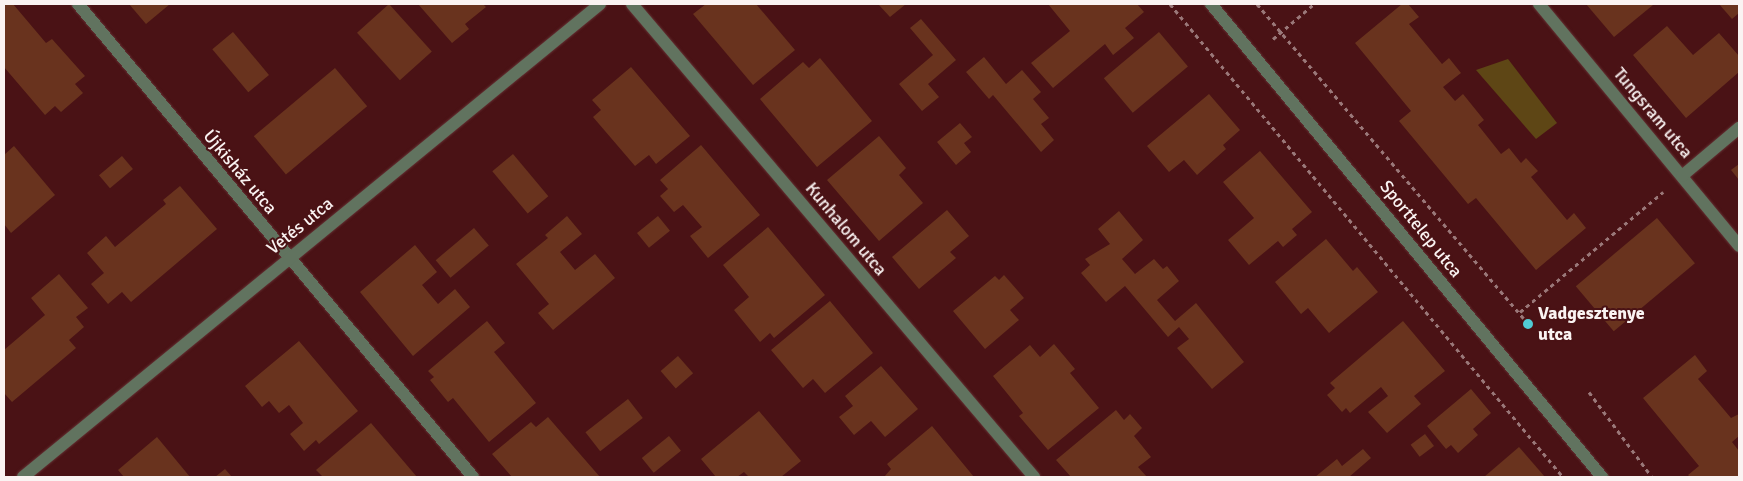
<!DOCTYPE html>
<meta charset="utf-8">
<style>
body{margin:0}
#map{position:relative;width:1743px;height:481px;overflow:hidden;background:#4a1215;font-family:Signika,sans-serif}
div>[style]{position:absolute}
.green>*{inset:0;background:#5e4615}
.building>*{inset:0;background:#69331e;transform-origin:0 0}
.path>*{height:3px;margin-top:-1.5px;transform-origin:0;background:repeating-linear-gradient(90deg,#9a7879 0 4px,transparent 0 8px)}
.roads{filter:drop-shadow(0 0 1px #633234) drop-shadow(0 0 1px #633234)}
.minor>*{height:12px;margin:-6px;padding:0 6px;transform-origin:6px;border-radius:6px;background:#61735f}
.tertiary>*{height:12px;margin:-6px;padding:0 6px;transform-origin:6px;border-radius:6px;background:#61735f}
.dots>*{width:14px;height:14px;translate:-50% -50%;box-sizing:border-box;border:2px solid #4a1215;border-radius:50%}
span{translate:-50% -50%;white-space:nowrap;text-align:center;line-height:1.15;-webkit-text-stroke:4px #4a1215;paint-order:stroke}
.street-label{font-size:18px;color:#faf3f2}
.poi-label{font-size:18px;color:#faf3f2;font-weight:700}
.left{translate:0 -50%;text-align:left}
.frame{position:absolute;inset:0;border:5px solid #faf3f2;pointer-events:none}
</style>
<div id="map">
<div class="green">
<i style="clip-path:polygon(1508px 59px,1557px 123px,1536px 139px,1476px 70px)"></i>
</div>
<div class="building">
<i style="clip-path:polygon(4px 4px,13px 4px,46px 43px,52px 39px,85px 76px,75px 84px,83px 93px,61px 112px,55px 106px,45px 115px,4px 67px)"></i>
<i style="clip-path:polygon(129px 4px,170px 4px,146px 24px)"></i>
<i style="left:389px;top:4px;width:64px;height:43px;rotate:48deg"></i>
<i style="clip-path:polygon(418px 4px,483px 4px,486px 7px,465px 24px,469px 29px,452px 43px)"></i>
<i style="clip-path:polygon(706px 4px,756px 4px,795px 50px,753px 85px,693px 14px)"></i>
<i style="clip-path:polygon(878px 4px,906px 4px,890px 17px)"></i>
<i style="clip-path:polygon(1048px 4px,1137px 4px,1144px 12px,1125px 28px,1134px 38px,1113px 55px,1105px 44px,1053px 88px,1031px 63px,1070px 31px)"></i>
<i style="clip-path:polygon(1402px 4px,1408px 4px,1419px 17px,1409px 24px,1442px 64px,1449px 58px,1461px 73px,1443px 87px,1455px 101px,1463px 94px,1484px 120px,1478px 125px,1501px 154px,1509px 148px,1521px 163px,1526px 158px,1538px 171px,1531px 177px,1567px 220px,1574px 213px,1586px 228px,1536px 270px,1476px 198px,1468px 204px,1399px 121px,1411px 111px,1355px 43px)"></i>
<i style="clip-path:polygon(1586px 4px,1652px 4px,1653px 5px,1614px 37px)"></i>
<i style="clip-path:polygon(1719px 4px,1739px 4px,1739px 13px,1732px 19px)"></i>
<i style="clip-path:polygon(921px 19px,956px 60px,928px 84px,939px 97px,922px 111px,899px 84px,933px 55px,910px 28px)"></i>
<i style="clip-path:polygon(1667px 26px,1693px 55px,1719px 33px,1739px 56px,1739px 72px,1686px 118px,1633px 55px)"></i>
<i style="left:233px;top:32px;width:56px;height:27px;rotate:50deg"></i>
<i style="left:1159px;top:32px;width:45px;height:72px;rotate:50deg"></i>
<i style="clip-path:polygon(984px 57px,1006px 84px,1022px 70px,1041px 92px,1033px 99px,1049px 118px,1041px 124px,1054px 140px,1041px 152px,993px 95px,989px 99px,966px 72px)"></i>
<i style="clip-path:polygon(820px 58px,872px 121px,817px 167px,760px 99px,803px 62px,809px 68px)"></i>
<i style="clip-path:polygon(631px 67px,690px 136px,656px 164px,649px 155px,635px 166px,593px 117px,601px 110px,592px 100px)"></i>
<i style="left:335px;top:68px;width:50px;height:106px;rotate:50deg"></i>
<i style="clip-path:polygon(1209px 94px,1240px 130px,1223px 145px,1226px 149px,1197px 175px,1184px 160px,1169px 172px,1147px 146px)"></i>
<i style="clip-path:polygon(960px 123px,972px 137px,964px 143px,971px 152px,956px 165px,937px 142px)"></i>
<i style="clip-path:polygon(879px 136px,906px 168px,899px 175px,923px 203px,879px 241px,827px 180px)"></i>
<i style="clip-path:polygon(701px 145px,760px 215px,708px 258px,690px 236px,702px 227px,683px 205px,674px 212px,660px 196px,668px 189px,660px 180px)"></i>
<i style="clip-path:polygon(14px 146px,55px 195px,11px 233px,4px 224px,4px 155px)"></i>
<i style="clip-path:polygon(1260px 151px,1312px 212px,1292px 229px,1297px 235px,1283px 247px,1278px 241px,1249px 265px,1228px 240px,1254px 218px,1223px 182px)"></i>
<i style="left:513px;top:154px;width:55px;height:27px;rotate:50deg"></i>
<i style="left:122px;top:156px;width:17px;height:30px;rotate:50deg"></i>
<i style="clip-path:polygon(1739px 164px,1739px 180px,1731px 170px)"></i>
<i style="clip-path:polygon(180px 186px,217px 229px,131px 302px,122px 292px,108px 304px,91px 284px,104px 273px,87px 253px,106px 236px,115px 247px,166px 204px,163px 200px)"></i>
<i style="clip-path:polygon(947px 210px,969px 236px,950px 252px,956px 258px,919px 289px,892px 257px)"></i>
<i style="clip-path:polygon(1119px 211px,1143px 240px,1122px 259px,1135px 274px,1154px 259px,1163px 269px,1167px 266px,1179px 281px,1157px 300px,1175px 321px,1196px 303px,1244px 362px,1212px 389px,1177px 348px,1189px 339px,1179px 327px,1168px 337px,1125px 286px,1106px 302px,1081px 273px,1090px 265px,1085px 259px,1110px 244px,1098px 229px)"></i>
<i style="clip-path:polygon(567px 216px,582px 234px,560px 252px,575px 270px,595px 254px,615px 278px,553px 330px,538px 313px,549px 304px,516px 264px,548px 238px,545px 235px)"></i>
<i style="left:658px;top:216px;width:19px;height:27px;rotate:51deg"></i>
<i style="left:1657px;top:218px;width:59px;height:106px;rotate:50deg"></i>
<i style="clip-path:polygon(768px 227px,825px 295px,774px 338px,770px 333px,760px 342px,734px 310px,749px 297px,723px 265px)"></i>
<i style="left:474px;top:228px;width:23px;height:50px;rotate:50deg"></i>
<i style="clip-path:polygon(1326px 239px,1353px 271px,1357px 267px,1378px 292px,1329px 333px,1308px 308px,1301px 314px,1275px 282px)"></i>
<i style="clip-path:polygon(415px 245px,437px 272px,422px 285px,438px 304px,455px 289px,470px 307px,413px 356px,360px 292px)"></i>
<i style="clip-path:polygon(59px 274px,88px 308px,76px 317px,84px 327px,69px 340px,76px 348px,12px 402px,4px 393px,4px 350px,45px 315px,31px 298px)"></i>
<i style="clip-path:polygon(1004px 275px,1024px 298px,1010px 310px,1019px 320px,985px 349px,953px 311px,995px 276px,999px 280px)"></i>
<i style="clip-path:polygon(830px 301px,873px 353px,825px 393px,813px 379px,803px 388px,771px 350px)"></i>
<i style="clip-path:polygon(487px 321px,505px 343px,494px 352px,536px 403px,489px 442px,453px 398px,448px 402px,430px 380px,434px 377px,428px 371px)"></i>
<i style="clip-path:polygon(1403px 321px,1445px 371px,1414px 396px,1421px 404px,1387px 433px,1368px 412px,1388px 396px,1381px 387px,1350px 413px,1346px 408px,1342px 412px,1327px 395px,1335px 388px,1330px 383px)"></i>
<i style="clip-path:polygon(299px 341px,358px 411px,319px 444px,316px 440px,304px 451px,290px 434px,303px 423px,289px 405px,279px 413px,269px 401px,262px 407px,245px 386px)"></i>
<i style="clip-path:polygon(1054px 344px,1075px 369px,1070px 373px,1099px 408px,1048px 450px,1019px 416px,1023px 413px,993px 376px,1030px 345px,1040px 357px)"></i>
<i style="clip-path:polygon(1695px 355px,1707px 371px,1698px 379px,1731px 418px,1739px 414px,1739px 436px,1732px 442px,1739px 451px,1739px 477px,1690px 477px,1688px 475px,1699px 466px,1643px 398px)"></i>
<i style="left:678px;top:356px;width:23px;height:23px;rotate:49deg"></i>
<i style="clip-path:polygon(881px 366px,918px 409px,885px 437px,871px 421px,854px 435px,839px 417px,853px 406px,845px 396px)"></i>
<i style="clip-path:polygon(1471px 389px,1491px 413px,1473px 429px,1478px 435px,1458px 453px,1451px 445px,1446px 449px,1427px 426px)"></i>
<i style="left:628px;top:399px;width:24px;height:54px;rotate:52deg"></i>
<i style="clip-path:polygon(1116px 410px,1124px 420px,1130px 414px,1142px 428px,1134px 436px,1151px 457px,1138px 467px,1147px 477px,1071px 477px,1056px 460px)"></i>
<i style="clip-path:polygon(759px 411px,801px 461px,781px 477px,749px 477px,744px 472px,737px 477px,716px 477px,701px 459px)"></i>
<i style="clip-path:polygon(548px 417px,573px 446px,600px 477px,512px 477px,492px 454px,531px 422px,536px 427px)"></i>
<i style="clip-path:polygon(371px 423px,417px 477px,323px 477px,316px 470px)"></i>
<i style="clip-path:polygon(932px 426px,974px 477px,884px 477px,891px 469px,887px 464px)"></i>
<i style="left:1425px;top:434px;width:15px;height:18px;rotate:53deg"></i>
<i style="left:669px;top:436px;width:19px;height:35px;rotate:51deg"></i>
<i style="clip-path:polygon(157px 437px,190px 477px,124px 477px,118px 470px)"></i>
<i style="clip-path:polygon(1519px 447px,1545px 477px,1484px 477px)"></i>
<i style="clip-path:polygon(1363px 449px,1371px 458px,1349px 477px,1315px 477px,1337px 459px,1342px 466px)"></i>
<i style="clip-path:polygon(225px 469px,232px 477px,215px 477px)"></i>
</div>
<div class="path">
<i style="left:1170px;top:4px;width:615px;rotate:50.28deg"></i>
<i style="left:1257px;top:4px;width:419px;rotate:49.7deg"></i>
<i style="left:1273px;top:39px;width:54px;rotate:-40.5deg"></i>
<i style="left:1520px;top:312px;width:187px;rotate:-40deg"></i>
<i style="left:1589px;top:392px;width:106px;rotate:53.5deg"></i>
</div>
<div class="roads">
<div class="minor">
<i style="left:78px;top:4px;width:616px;rotate:50.13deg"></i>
<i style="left:632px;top:4px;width:621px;rotate:49.64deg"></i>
<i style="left:1539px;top:4px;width:314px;rotate:50.4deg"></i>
<i style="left:1682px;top:176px;width:75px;rotate:-40.1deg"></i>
<i style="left:23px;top:477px;width:746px;rotate:-39.34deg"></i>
</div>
<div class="tertiary">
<i style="left:1211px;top:4px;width:614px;rotate:50.42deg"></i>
</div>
</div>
<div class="dots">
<i style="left:1528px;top:324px;background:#51ccd4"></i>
</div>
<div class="street-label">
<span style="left:1653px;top:113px;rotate:50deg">Tungsram utca</span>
<span style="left:240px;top:172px;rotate:50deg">Újkisház utca</span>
<span style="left:300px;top:226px;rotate:-39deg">Vetés utca</span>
<span style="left:846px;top:229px;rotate:50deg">Kunhalom utca</span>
<span style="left:1421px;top:229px;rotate:51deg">Sporttelep utca</span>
</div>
<div class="poi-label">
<span class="left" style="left:1538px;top:324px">Vadgesztenye<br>utca</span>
</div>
<div class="frame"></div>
</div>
